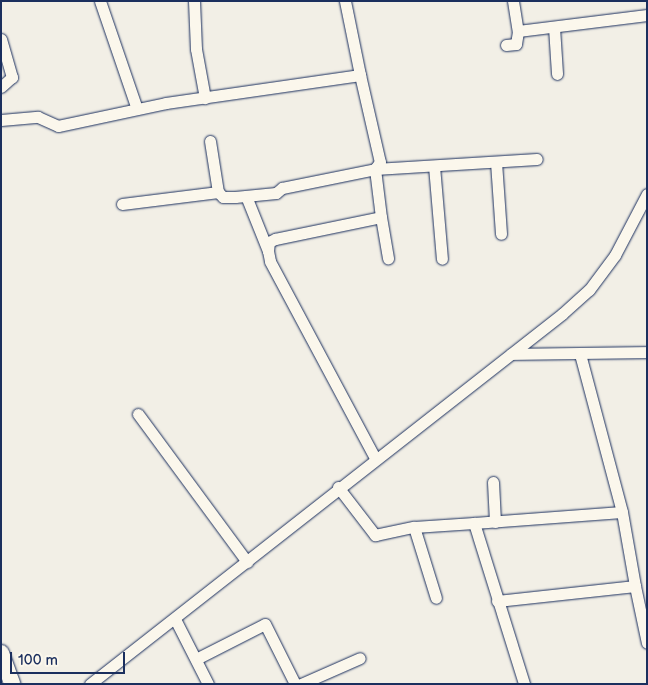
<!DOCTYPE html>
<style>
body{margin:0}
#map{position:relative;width:648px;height:685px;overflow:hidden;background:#f2efe6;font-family:"Balsamiq Sans",sans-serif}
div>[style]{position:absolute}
.roads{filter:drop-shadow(0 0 1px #1b2f5e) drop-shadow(0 0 1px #1b2f5e)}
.minor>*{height:11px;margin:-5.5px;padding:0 5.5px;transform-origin:5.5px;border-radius:5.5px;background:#fbf7ec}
.highway>*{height:16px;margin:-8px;padding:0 8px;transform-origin:8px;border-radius:8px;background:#fbf7ec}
span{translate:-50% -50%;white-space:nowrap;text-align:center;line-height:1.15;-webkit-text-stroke:4px #fbf7ec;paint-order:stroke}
.frame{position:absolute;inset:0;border:2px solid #1b2f5e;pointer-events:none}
.scale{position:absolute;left:10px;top:652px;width:115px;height:22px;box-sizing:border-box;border:2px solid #1b2f5e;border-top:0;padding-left:6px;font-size:15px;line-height:18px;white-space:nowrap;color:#1b2f5e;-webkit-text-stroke:4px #fbf7ec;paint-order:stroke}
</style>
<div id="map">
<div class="roads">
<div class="minor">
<i style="left:100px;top:1px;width:114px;rotate:71.1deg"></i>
<i style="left:194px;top:1px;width:48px;rotate:87.6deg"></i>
<i style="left:196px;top:49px;width:50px;rotate:79.6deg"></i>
<i style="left:345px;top:1px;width:76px;rotate:78.5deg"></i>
<i style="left:513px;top:1px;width:30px;rotate:81deg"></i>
<i style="left:518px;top:31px;width:130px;rotate:-7.1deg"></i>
<i style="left:554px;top:27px;width:47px;rotate:86.3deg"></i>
<i style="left:1px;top:39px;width:40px;rotate:74deg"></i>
<i style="left:12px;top:77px;width:15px;rotate:138deg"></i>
<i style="left:506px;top:45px;width:10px;rotate:-6deg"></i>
<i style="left:516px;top:44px;width:13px;rotate:-81deg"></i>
<i style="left:1px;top:120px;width:37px;rotate:-5deg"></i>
<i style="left:38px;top:117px;width:22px;rotate:24deg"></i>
<i style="left:58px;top:126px;width:110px;rotate:-12deg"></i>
<i style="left:166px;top:103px;width:196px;rotate:-8.2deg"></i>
<i style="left:360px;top:75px;width:89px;rotate:77.1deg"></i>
<i style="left:380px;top:162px;width:9px;rotate:126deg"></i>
<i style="left:375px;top:169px;width:162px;rotate:-3.5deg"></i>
<i style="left:210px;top:141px;width:52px;rotate:81.1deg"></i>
<i style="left:496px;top:162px;width:72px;rotate:86deg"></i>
<i style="left:434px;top:166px;width:93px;rotate:85.1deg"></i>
<i style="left:246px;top:196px;width:59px;rotate:68.2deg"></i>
<i style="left:122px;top:204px;width:97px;rotate:-7.1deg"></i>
<i style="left:218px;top:192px;width:7px;rotate:45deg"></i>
<i style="left:223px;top:197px;width:12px"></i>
<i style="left:235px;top:197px;width:41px;rotate:-5.6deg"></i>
<i style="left:276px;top:193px;width:8px;rotate:-40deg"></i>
<i style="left:282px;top:188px;width:95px;rotate:-11.5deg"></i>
<i style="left:375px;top:169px;width:48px;rotate:82.9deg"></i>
<i style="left:511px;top:354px;width:136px;rotate:-0.8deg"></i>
<i style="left:580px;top:354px;width:163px;rotate:75.1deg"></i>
<i style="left:622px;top:512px;width:75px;rotate:80deg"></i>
<i style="left:138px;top:414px;width:184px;rotate:53.6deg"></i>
<i style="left:375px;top:458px;width:223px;rotate:-118.1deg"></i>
<i style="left:270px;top:261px;width:10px;rotate:-101deg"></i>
<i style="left:268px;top:251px;width:9px;rotate:-84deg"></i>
<i style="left:269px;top:242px;width:7px;rotate:-27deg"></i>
<i style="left:275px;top:239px;width:108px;rotate:-11.7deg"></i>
<i style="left:381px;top:217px;width:42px;rotate:80.3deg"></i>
<i style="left:493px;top:482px;width:40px;rotate:87.1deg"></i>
<i style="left:338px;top:487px;width:61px;rotate:52.4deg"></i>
<i style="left:375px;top:535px;width:40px;rotate:-12deg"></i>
<i style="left:414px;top:527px;width:74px;rotate:72.8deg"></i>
<i style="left:474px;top:523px;width:148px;rotate:-4.3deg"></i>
<i style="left:414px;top:527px;width:60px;rotate:-3.8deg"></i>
<i style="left:474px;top:523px;width:169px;rotate:72.7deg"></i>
<i style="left:497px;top:601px;width:139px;rotate:-6.2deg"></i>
<i style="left:635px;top:586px;width:58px;rotate:78.1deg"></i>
<i style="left:175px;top:619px;width:73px;rotate:63.1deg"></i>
<i style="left:196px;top:659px;width:77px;rotate:-26.9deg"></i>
<i style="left:265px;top:624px;width:67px;rotate:63.4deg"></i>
<i style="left:90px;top:684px;width:600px;rotate:-38.09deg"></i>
<i style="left:562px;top:314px;width:36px;rotate:-42deg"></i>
<i style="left:589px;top:290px;width:44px;rotate:-53.4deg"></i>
<i style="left:615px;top:255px;width:69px;rotate:-62.3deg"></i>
<i style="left:301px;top:684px;width:64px;rotate:-23.8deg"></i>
</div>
<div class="highway">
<i style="left:1px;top:653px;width:33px;rotate:70deg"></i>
</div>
</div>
<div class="frame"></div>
<div class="scale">100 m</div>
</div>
